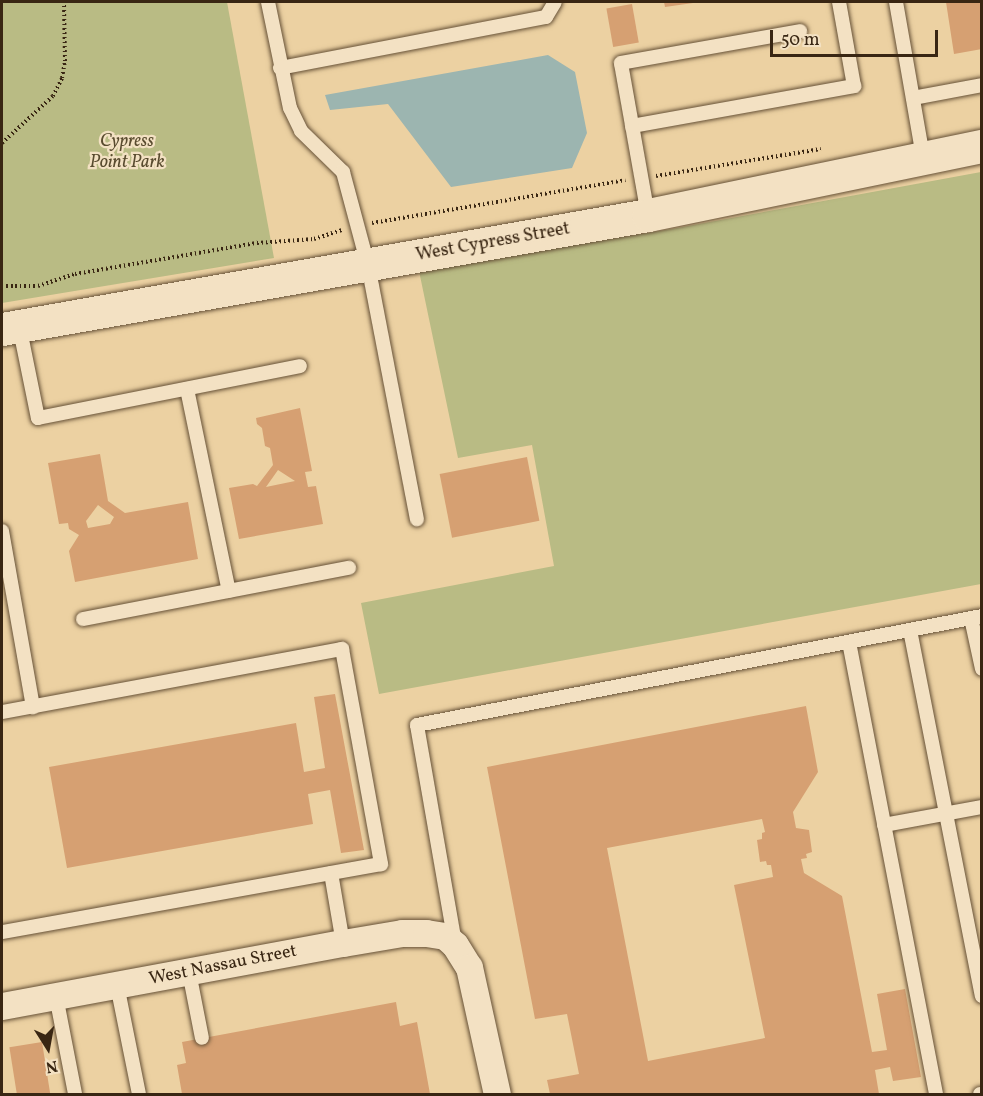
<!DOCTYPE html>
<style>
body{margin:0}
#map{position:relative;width:983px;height:1096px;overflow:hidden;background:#ecd1a2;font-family:Vollkorn,serif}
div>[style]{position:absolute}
.green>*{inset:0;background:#b9bb84}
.water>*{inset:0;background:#9cb5b0}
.building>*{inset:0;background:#d6a072;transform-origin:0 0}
.path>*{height:4px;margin-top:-2px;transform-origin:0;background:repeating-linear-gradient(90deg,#392613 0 1.5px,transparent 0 4.5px)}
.roads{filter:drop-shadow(0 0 2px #665137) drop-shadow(0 0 2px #665137)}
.lane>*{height:14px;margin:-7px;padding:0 7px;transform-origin:7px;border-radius:7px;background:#f3e1c3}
.street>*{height:27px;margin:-13.5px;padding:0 13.5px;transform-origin:13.5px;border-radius:13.5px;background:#f3e1c3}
.secondary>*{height:33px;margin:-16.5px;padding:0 16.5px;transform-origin:16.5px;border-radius:16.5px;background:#f3e1c3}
span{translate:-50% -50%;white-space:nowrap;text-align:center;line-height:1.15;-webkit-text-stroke:4.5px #f3e1c3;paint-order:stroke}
.park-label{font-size:18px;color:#594b2f;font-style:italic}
.street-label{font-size:18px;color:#392613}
.frame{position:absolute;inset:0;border:3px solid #392613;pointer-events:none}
.north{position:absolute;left:18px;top:1018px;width:60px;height:60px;-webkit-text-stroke:4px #f3e1c3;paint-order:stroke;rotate:169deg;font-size:16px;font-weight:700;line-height:24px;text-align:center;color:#392613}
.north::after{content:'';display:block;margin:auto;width:21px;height:27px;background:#392613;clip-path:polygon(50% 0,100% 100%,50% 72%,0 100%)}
.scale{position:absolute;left:770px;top:30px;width:168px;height:27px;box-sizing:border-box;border:3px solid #392613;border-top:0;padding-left:8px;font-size:18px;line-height:21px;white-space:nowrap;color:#392613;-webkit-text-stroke:4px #f3e1c3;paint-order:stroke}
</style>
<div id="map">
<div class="green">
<i style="clip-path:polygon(2px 2px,227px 2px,274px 258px,2px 303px)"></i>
<i style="clip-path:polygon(981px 172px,981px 584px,379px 694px,361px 603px,554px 566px,532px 445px,458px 458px,419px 271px,677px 228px)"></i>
</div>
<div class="water">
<i style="clip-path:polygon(548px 55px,575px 72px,587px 133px,572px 168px,451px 187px,388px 104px,330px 110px,325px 95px)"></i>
</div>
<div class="building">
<i style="clip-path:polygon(664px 2px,693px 2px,693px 3px,665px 7px)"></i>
<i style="clip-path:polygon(946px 2px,982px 2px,982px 49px,954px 54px)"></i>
<i style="left:632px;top:4px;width:39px;height:26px;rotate:80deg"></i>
<i style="clip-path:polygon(evenodd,300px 408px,312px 471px,305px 472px,308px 487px,316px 486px,323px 524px,239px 539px,229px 488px,253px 484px,257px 486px,273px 465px,270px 448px,265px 446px,262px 428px,257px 424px,256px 418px,300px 408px,278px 470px,295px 481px,266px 487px,278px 470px)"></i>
<i style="clip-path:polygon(evenodd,100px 454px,108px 501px,125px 513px,188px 502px,198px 559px,75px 582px,69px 551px,79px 535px,69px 529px,68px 523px,59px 524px,48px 463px,100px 454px,98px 505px,114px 517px,110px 524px,88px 528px,86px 521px,98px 505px)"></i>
<i style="left:527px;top:457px;width:65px;height:89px;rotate:79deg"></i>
<i style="clip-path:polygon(335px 694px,364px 850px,341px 853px,330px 790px,308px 794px,313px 824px,67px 868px,49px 767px,296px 723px,304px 772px,325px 768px,314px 697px)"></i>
<i style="clip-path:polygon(evenodd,806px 706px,818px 772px,793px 812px,796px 828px,809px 830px,812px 852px,806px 854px,807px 858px,801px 859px,804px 873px,842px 896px,872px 1052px,887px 1050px,877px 994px,905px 989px,921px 1077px,893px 1081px,890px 1067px,875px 1070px,879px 1094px,550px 1094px,547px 1080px,579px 1074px,567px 1014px,535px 1019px,487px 767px,806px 706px,762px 819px,765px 832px,762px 833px,762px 839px,757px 840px,760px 862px,766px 861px,767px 865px,771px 865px,773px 877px,734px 885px,765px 1038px,648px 1061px,607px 848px,762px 819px)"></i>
<i style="clip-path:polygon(396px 1002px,400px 1026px,417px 1022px,430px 1094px,182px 1094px,177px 1065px,186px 1063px,182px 1042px)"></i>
<i style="left:42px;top:1042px;width:53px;height:33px;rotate:81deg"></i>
</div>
<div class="path">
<i style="left:2px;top:143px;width:69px;rotate:-42.7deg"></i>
<i style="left:53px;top:96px;width:20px;rotate:-63deg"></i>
<i style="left:62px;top:78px;width:17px;rotate:-80deg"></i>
<i style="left:65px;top:61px;width:59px;rotate:-91deg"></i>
<i style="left:656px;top:176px;width:167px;rotate:-9.3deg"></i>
<i style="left:372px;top:223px;width:257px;rotate:-9.6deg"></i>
<i style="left:2px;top:286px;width:36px"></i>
<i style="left:38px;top:286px;width:39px;rotate:-18deg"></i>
<i style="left:75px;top:274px;width:185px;rotate:-9.7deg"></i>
<i style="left:257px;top:243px;width:57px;rotate:-4deg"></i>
<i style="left:314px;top:239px;width:29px;rotate:-18deg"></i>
</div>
<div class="roads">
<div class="lane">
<i style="left:268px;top:2px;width:108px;rotate:78.3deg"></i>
<i style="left:290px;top:108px;width:25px;rotate:64deg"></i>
<i style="left:301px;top:131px;width:59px;rotate:44.3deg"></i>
<i style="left:343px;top:172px;width:96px;rotate:75deg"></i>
<i style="left:368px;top:265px;width:259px;rotate:79.1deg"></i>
<i style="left:896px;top:2px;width:157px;rotate:80.1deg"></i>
<i style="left:280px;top:68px;width:271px;rotate:-10.9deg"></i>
<i style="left:546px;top:17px;width:17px;rotate:-59deg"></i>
<i style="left:913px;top:98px;width:70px;rotate:-10.7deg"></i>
<i style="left:632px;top:126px;width:226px;rotate:-10.2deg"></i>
<i style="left:854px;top:86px;width:85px;rotate:-100.1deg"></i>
<i style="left:648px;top:215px;width:154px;rotate:-100.1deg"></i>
<i style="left:621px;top:63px;width:182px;rotate:-10.1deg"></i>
<i style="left:19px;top:325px;width:95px;rotate:78.5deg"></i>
<i style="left:38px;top:418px;width:267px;rotate:-11.2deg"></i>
<i style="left:187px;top:389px;width:206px;rotate:78.3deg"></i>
<i style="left:2px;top:531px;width:179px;rotate:80deg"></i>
<i style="left:971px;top:618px;width:52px;rotate:77.8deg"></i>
<i style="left:83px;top:619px;width:271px;rotate:-10.9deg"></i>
<i style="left:910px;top:630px;width:373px;rotate:78.9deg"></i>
<i style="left:849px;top:642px;width:460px;rotate:79.1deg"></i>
<i style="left:2px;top:712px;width:346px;rotate:-10.5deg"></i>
<i style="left:342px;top:649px;width:219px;rotate:79.7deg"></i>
<i style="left:381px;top:864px;width:385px;rotate:169.8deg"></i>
<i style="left:884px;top:825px;width:100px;rotate:-10.4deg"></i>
<i style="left:331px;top:873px;width:71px;rotate:80.3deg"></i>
<i style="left:455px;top:943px;width:221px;rotate:-99.9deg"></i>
<i style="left:417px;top:725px;width:575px;rotate:-10.92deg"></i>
<i style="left:189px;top:972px;width:67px;rotate:78.9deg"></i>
<i style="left:117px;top:985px;width:111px;rotate:78.6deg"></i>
<i style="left:56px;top:996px;width:100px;rotate:79deg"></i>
<i style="left:980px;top:1094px;width:2px"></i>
</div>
<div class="street">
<i style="left:2px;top:1006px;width:347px;rotate:-10.5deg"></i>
<i style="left:343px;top:943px;width:60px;rotate:-9.6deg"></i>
<i style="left:402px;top:933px;width:24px"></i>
<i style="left:426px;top:933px;width:19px;rotate:9deg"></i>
<i style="left:445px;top:936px;width:13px;rotate:42deg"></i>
<i style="left:455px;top:945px;width:26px;rotate:58deg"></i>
<i style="left:469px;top:967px;width:130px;rotate:77.6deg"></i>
</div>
<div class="secondary">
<i style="left:2px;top:329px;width:656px;rotate:-10.01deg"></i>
<i style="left:648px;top:215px;width:341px;rotate:-11.7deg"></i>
</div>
</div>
<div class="park-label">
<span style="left:127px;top:153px">Cypress<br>Point Park</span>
</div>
<div class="street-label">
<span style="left:493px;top:243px;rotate:-10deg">West Cypress Street</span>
<span style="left:223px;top:966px;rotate:-11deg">West Nassau Street</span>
</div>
<div class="frame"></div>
<div class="north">N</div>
<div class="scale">50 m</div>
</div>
